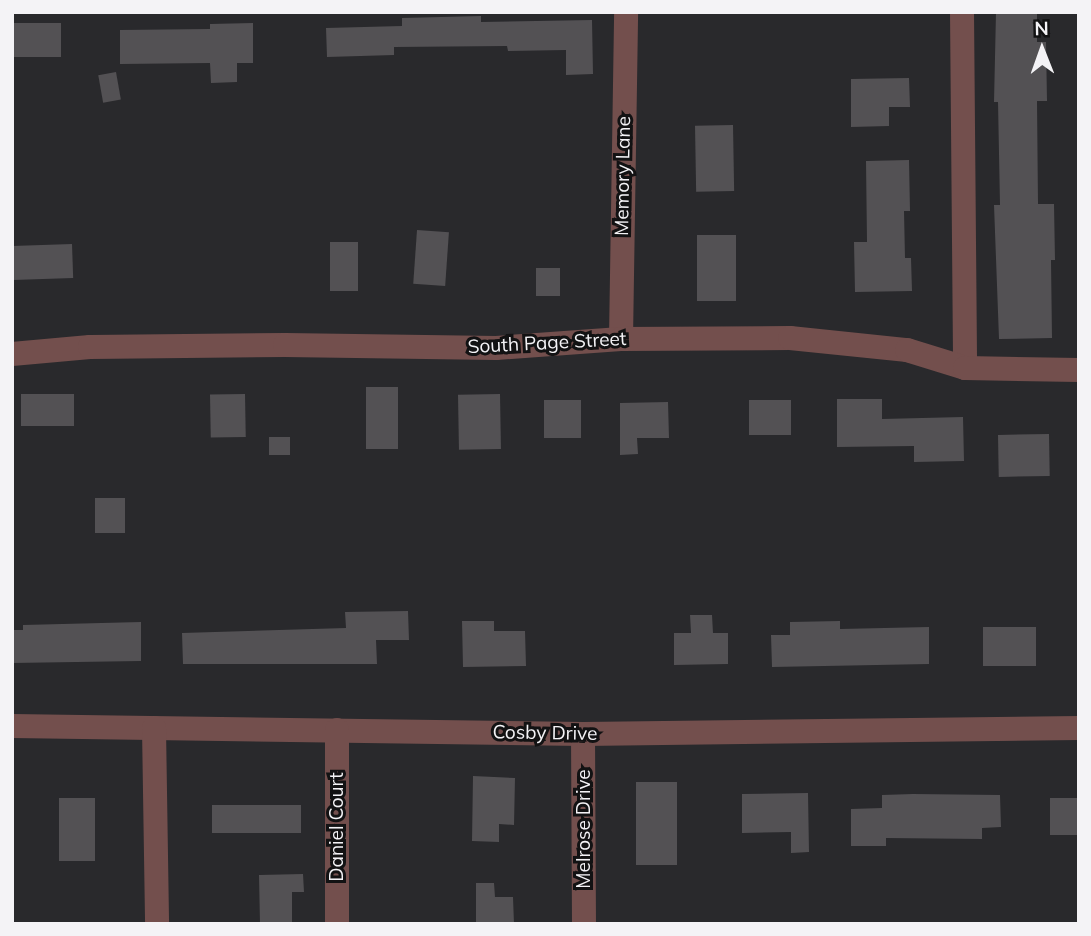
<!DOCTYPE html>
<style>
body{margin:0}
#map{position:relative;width:1091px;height:936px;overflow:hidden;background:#29292c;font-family:Mulish,sans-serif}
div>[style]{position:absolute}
.building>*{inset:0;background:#535154;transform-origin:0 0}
.street>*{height:24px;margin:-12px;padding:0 12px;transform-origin:12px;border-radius:12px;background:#734f4d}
span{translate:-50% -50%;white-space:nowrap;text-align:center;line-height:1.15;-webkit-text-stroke:6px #121213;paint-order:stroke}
.street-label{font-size:19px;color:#f4f3f6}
.frame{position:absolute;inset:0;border:14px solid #f4f3f6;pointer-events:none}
.north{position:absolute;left:1007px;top:14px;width:70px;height:70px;-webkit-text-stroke:5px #121213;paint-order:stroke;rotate:359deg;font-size:19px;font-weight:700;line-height:28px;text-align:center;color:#f4f3f6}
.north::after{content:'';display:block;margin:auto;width:24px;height:32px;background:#f4f3f6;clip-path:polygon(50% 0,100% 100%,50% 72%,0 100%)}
</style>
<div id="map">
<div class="building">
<i style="clip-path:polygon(996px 12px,1037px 12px,1037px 42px,1046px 42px,1047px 101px,1037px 101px,1038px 204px,1054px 204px,1055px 260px,1051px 260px,1052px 338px,999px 339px,994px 205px,1000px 205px,998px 102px,994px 102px)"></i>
<i style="clip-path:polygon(481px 16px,481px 22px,592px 20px,593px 74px,566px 75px,566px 50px,508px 51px,507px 46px,394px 47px,394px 55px,327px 57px,326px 28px,402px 26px,402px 18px)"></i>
<i style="left:61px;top:23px;width:34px;height:49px;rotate:90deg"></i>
<i style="clip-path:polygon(253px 23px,253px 63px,237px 63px,237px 82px,211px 83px,210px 63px,120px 64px,120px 30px,210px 29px,210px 24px)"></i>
<i style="left:116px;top:72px;width:28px;height:18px;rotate:80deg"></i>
<i style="clip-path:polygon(909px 78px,910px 107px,889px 107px,889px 126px,851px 127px,851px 79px)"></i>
<i style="left:733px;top:125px;width:66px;height:38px;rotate:89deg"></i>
<i style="clip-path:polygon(909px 160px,910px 211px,904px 211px,905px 258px,911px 258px,912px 291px,855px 292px,854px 242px,867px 242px,866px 161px)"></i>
<i style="left:417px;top:230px;width:32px;height:54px;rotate:4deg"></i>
<i style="left:697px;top:235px;width:39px;height:66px"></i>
<i style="left:358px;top:242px;width:49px;height:28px;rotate:90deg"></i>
<i style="left:72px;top:244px;width:34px;height:60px;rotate:88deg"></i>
<i style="left:536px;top:268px;width:24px;height:28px"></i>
<i style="left:366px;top:387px;width:32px;height:62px"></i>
<i style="left:74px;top:394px;width:32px;height:53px;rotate:90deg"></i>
<i style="left:245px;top:394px;width:43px;height:35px;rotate:89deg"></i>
<i style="left:500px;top:394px;width:55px;height:42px;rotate:89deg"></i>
<i style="clip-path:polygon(837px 399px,882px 399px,882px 419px,963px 417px,964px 461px,914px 462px,914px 446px,837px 447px)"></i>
<i style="left:581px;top:400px;width:38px;height:37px;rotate:90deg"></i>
<i style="left:791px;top:400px;width:35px;height:42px;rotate:90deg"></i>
<i style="clip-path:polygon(668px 402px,669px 438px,637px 438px,638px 454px,620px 455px,620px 403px)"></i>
<i style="left:1049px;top:434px;width:42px;height:51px;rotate:89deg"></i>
<i style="left:290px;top:437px;width:18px;height:21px;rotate:90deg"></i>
<i style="left:95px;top:498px;width:30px;height:35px"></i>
<i style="clip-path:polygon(408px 611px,409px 640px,376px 640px,377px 664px,183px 664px,182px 633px,346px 628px,345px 612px)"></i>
<i style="clip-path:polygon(690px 615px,712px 615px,713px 633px,728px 633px,728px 664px,674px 665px,674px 633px,691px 633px)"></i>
<i style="clip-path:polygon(462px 621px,494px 621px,494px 631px,525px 631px,526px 666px,463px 667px)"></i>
<i style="clip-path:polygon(840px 621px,840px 629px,929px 627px,929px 664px,772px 667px,771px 635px,790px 635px,790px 622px)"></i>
<i style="clip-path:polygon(141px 622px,141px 661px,12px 663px,12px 630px,23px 630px,23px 625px)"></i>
<i style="left:1036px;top:627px;width:39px;height:53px;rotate:90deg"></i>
<i style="clip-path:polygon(473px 776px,515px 778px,514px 825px,499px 824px,499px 842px,472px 841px)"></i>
<i style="left:636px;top:782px;width:41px;height:83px"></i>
<i style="clip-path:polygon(808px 793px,809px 852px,791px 853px,791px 832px,742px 833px,742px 794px)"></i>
<i style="clip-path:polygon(913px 794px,1000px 795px,1001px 827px,982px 828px,982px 839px,886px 838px,886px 846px,851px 846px,851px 809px,882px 808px,882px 795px)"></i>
<i style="left:59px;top:798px;width:36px;height:63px"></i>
<i style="left:1079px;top:798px;width:37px;height:29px;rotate:90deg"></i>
<i style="left:301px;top:805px;width:28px;height:89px;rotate:90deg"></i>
<i style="clip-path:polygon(303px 874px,304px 892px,292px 892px,292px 924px,260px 924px,259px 875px)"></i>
<i style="clip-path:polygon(476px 883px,494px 883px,495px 897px,513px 897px,514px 924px,476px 924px)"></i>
</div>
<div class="street">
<i style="left:962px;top:12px;width:356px;rotate:89.5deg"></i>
<i style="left:621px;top:339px;width:327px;rotate:-89.1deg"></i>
<i style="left:12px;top:354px;width:78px;rotate:-5.1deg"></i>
<i style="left:90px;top:347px;width:195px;rotate:-0.6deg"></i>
<i style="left:285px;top:345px;width:211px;rotate:0.8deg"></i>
<i style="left:496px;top:348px;width:125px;rotate:-4.1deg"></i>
<i style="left:621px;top:339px;width:169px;rotate:-0.3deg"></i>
<i style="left:790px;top:338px;width:118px;rotate:5.9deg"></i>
<i style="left:907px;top:350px;width:61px;rotate:17.2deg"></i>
<i style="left:965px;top:368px;width:114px;rotate:1deg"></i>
<i style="left:12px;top:726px;width:571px;rotate:0.8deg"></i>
<i style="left:583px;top:734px;width:496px;rotate:-0.7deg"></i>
<i style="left:154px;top:728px;width:196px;rotate:89.1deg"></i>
<i style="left:583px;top:734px;width:190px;rotate:89.7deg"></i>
<i style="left:337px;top:924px;width:194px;rotate:-90deg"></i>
</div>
<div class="street-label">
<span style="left:623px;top:176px;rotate:-89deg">Memory Lane</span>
<span style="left:547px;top:343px;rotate:-3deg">South Page Street</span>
<span style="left:545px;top:733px;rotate:1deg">Cosby Drive</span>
<span style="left:337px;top:827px;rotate:-90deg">Daniel Court</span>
<span style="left:584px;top:829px;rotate:-90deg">Melrose Drive</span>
</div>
<div class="frame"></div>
<div class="north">N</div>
</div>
